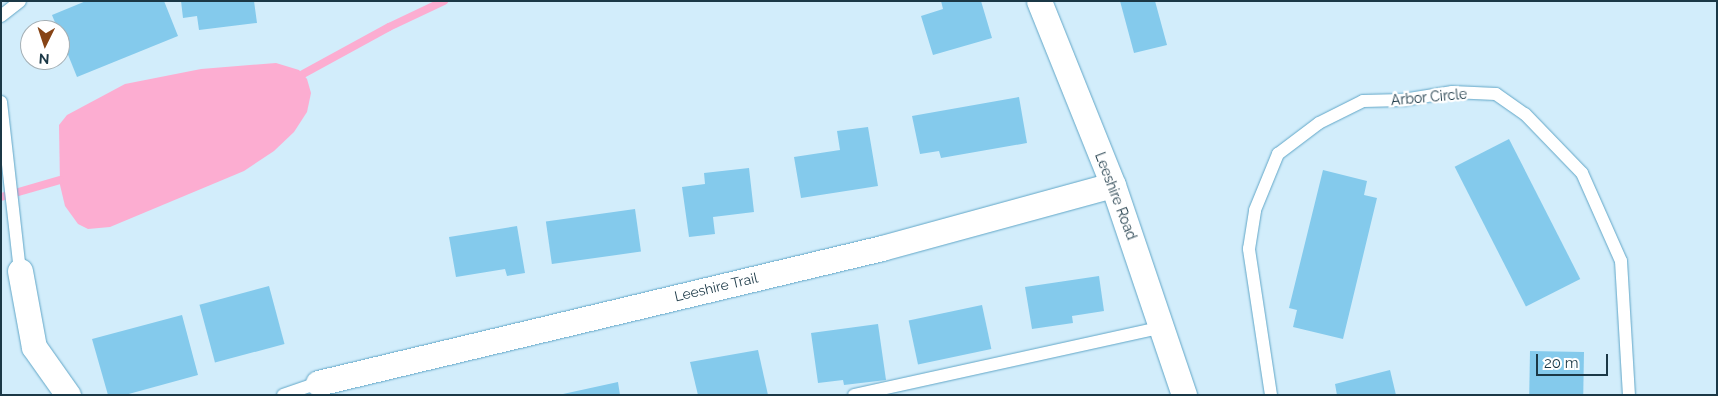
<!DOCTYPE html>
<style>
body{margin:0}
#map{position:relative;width:1718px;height:396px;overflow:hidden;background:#d2edfb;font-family:Raleway,sans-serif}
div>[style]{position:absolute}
.water>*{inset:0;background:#fcadd1}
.stream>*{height:8px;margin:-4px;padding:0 4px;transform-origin:4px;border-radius:4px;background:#fcadd1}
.building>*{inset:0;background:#84caec;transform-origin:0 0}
.roads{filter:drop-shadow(0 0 1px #61a6c7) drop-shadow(0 0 1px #61a6c7)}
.lane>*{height:12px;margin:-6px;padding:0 6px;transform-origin:6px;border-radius:6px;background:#fff}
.street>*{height:25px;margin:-12.5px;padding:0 12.5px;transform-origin:12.5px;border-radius:12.5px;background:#fff}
span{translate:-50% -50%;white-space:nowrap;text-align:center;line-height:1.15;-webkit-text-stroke:4.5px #fff;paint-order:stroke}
.street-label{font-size:14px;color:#1b3846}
.frame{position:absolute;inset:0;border:2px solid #1b3846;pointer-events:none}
.north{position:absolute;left:20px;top:20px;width:50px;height:50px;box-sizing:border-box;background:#fff;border:1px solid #a4afb5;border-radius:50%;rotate:184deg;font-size:14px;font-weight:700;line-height:20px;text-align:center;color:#1b3846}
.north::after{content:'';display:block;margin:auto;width:18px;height:22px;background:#874416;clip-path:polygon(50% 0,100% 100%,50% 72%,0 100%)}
.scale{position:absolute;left:1536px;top:354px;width:72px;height:22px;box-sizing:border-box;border:2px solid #1b3846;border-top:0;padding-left:6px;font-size:15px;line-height:18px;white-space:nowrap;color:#1b3846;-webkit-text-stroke:4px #fff;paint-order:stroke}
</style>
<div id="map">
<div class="water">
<i style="clip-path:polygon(276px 63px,299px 70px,307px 79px,311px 93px,307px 112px,294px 132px,274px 151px,244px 171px,110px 227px,88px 229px,78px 224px,65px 206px,60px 185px,59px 125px,67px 115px,125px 84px,201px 69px)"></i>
</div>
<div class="stream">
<i style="left:303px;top:74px;width:98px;rotate:-28.7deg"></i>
<i style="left:389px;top:27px;width:61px;rotate:-25.3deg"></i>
<i style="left:1px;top:197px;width:61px;rotate:-16.1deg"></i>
</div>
<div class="building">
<i style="clip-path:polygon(86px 1px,164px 1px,178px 36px,77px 77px,52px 15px)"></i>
<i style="clip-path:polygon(181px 1px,254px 1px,257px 23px,199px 30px,197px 16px,183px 18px)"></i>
<i style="clip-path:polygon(941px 1px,981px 1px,992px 38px,933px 55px,921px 16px,943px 9px)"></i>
<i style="clip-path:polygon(1120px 1px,1155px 1px,1167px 45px,1134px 53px)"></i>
<i style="clip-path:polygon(1019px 97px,1027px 143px,941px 158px,939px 151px,920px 154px,912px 116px)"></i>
<i style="clip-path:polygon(868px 127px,878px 186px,801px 198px,794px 157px,840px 150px,837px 131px)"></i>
<i style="left:1509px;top:139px;width:157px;height:61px;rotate:63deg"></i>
<i style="clip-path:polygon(749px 168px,754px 212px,713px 217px,715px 234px,689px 237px,682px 187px,705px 184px,704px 173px)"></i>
<i style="clip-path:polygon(1323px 170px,1367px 181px,1364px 195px,1377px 198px,1343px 339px,1293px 327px,1297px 310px,1289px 308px)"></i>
<i style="left:635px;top:209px;width:43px;height:90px;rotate:82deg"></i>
<i style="clip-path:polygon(517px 226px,525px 273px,507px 276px,505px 269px,456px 277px,449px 237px)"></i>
<i style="clip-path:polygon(1099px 276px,1104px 311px,1072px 316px,1073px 323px,1032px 329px,1025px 287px)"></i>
<i style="left:269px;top:286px;width:60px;height:72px;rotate:75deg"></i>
<i style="left:982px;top:305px;width:45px;height:75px;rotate:78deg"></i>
<i style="clip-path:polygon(182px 315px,198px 375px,125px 395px,108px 395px,92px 339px)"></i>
<i style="clip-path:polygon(878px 324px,886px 380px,844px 385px,843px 380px,818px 383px,811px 333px)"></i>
<i style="clip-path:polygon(758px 350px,768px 395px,698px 395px,690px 362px)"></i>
<i style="left:1530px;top:351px;width:54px;height:44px;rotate:1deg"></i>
<i style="clip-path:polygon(1390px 370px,1396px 395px,1337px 395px,1335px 384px)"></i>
<i style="clip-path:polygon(618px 382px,620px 395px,563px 395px,563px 394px)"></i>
</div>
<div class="roads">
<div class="lane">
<i style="left:1px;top:16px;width:24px;rotate:-38deg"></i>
<i style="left:1px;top:102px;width:170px;rotate:83.6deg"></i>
<i style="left:283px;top:395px;width:37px;rotate:-19deg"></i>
<i style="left:854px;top:395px;width:316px;rotate:-12.4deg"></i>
<i style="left:1271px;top:395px;width:148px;rotate:-98.6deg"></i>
<i style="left:1249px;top:249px;width:39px;rotate:-81deg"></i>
<i style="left:1255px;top:210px;width:61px;rotate:-67.7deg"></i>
<i style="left:1278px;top:154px;width:51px;rotate:-37.1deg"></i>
<i style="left:1319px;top:123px;width:49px;rotate:-26.6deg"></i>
<i style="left:1363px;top:101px;width:40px;rotate:-1.4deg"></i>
<i style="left:1403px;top:100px;width:50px;rotate:-9.3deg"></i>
<i style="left:1452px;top:92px;width:44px;rotate:2.6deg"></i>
<i style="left:1496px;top:94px;width:35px;rotate:35deg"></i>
<i style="left:1525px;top:114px;width:82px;rotate:46deg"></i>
<i style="left:1582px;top:173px;width:96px;rotate:66.1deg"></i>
<i style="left:1621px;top:261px;width:134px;rotate:86.6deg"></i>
</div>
<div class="street">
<i style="left:1039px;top:1px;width:198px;rotate:68.1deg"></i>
<i style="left:1113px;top:185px;width:222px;rotate:71.3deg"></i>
<i style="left:20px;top:271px;width:77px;rotate:79.6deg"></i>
<i style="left:34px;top:347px;width:59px;rotate:54.7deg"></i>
<i style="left:318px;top:383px;width:580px;rotate:-13.46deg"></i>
<i style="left:882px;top:248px;width:239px;rotate:-15.3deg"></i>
</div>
</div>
<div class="street-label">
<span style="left:1429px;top:97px;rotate:-5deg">Arbor Circle</span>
<span style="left:1116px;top:196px;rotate:69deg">Leeshire Road</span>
<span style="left:716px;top:287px;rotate:-13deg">Leeshire Trail</span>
</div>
<div class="frame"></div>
<div class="north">N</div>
<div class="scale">20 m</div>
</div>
